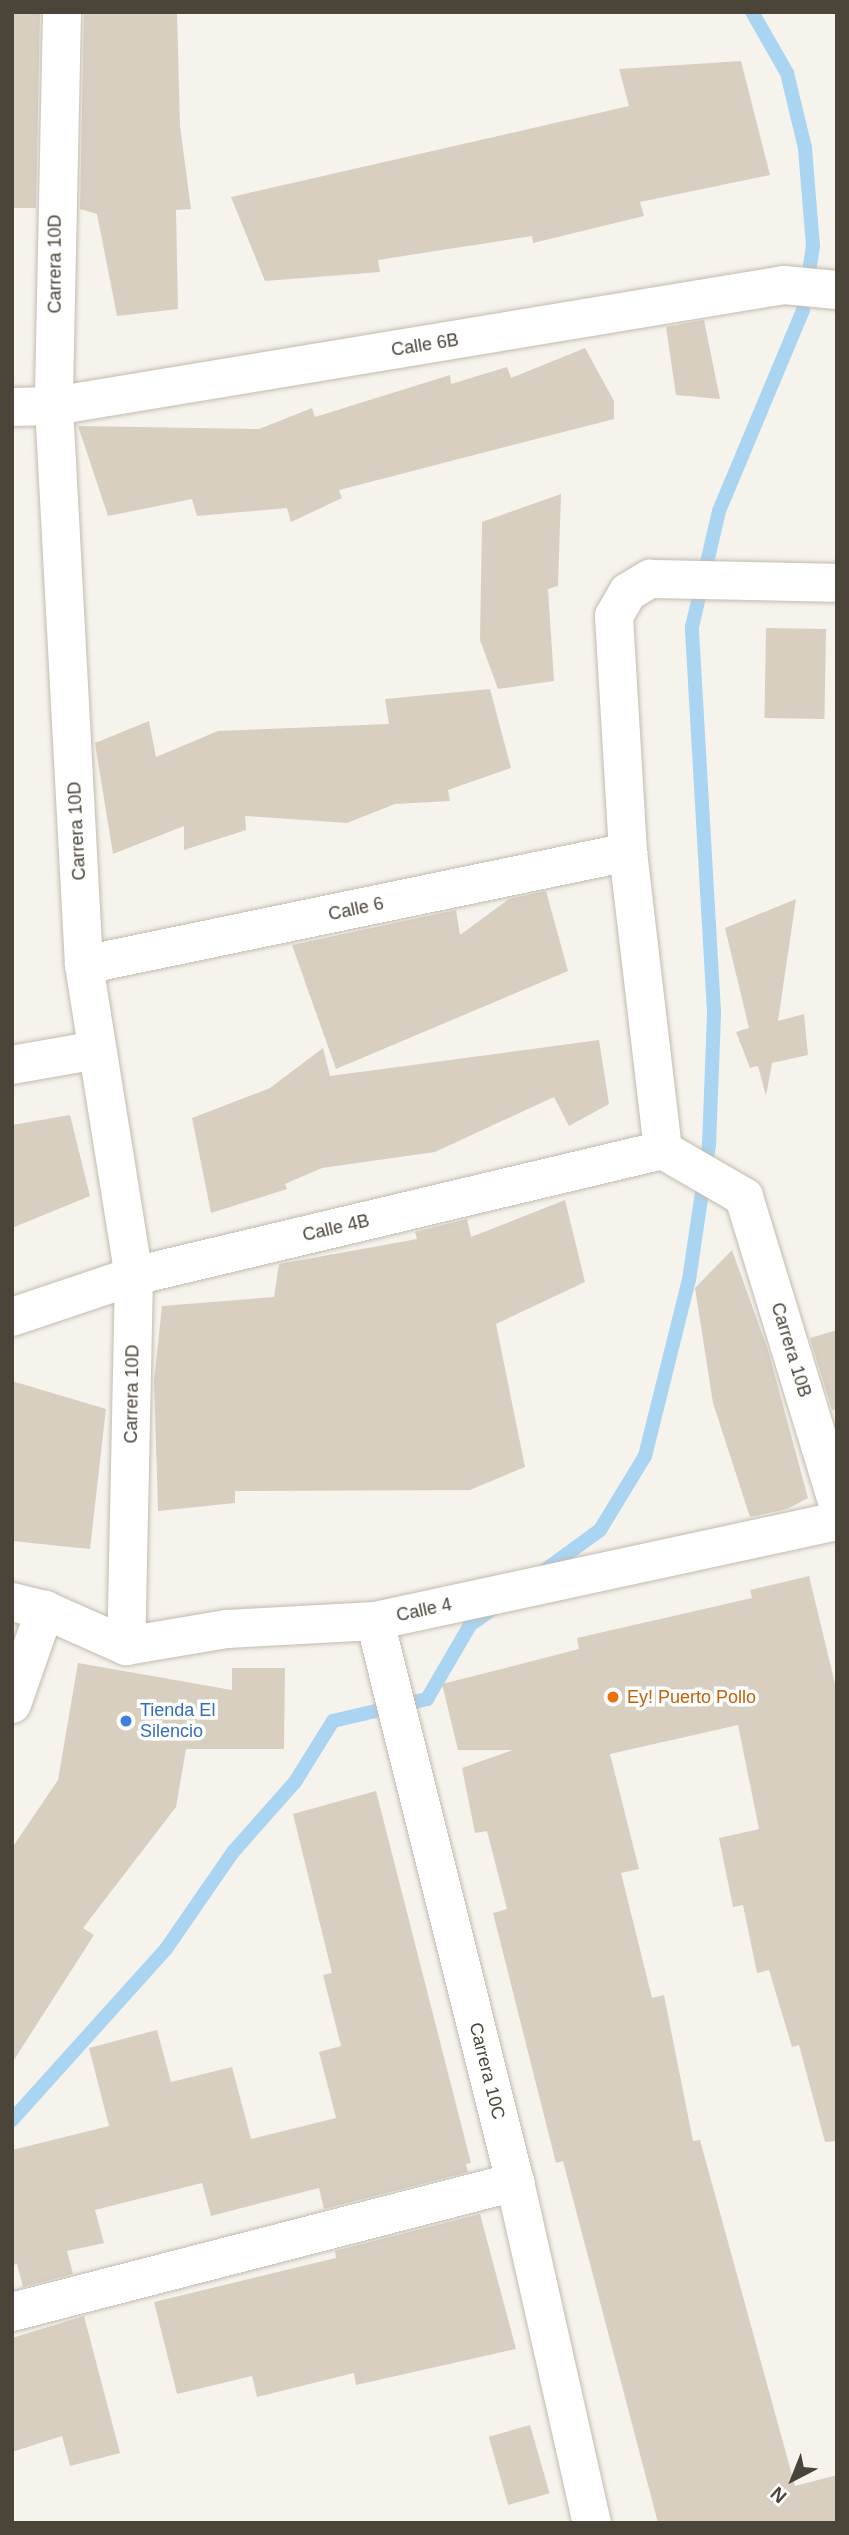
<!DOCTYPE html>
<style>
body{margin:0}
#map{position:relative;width:849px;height:2535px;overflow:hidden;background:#f6f3ec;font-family:Helvetica,sans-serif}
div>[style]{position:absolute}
.stream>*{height:14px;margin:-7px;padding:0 7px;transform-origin:7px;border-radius:7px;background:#a9d4f2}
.building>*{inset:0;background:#d8cfc1;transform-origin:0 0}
.roads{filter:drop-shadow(0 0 2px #c2bbae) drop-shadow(0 0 2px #c2bbae)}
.street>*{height:38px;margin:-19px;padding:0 19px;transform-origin:19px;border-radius:19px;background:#fff}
.dots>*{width:19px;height:19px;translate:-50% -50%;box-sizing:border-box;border:4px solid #fff;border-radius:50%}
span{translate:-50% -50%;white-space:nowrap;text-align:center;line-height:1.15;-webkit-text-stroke:7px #fff;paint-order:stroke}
.street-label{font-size:18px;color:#4b4439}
.food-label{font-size:18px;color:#c56008}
.left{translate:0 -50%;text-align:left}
.shop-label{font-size:18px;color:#366cbe}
.frame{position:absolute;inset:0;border:14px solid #4b4439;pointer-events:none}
.north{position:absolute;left:758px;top:2444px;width:70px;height:70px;-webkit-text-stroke:5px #fff;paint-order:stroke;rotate:222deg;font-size:19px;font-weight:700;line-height:28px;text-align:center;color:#4b4439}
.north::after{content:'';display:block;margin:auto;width:24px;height:32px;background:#4b4439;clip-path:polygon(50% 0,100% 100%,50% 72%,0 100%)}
</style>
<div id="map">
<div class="stream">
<i style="left:541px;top:1573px;width:73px;rotate:-36.1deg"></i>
<i style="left:600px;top:1530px;width:87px;rotate:-58.7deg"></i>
<i style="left:645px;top:1456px;width:181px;rotate:-76deg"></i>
<i style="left:689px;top:1280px;width:136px;rotate:-81.6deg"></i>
<i style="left:709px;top:1145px;width:133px;rotate:-87.8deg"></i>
<i style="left:714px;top:1012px;width:386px;rotate:-93.3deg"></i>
<i style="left:692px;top:627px;width:119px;rotate:-76.9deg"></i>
<i style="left:719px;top:511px;width:218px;rotate:-67.3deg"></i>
<i style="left:803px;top:310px;width:65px;rotate:-81.1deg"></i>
<i style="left:813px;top:246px;width:98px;rotate:-94.7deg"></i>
<i style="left:805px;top:148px;width:77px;rotate:-103.5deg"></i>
<i style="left:787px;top:73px;width:70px;rotate:-119.8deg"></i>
<i style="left:12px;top:2120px;width:230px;rotate:-48deg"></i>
<i style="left:166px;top:1949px;width:118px;rotate:-55.4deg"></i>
<i style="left:233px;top:1852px;width:94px;rotate:-48.5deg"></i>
<i style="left:295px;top:1782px;width:72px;rotate:-58.1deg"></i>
<i style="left:333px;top:1721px;width:97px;rotate:-13.2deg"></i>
<i style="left:427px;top:1699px;width:86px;rotate:-59.8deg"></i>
<i style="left:470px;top:1625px;width:29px;rotate:-35deg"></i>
</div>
<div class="building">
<i style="clip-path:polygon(12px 12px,40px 12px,36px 208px,12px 208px)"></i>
<i style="clip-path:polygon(84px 12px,177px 12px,180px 126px,191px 209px,176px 210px,178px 309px,117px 316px,97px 214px,80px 209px)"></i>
<i style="clip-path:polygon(741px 61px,770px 175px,640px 202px,644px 216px,533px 243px,532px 236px,378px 260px,380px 272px,265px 281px,231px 197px,629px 106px,619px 69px)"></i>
<i style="clip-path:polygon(704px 320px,720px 399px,676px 395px,666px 327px)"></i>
<i style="clip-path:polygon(585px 348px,614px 401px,614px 419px,339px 490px,342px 498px,291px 522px,287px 508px,197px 516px,192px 499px,108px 516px,78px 426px,259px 429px,312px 408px,315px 417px,450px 375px,451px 384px,507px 367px,511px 378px)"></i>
<i style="clip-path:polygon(561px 494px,558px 586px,548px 589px,554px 681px,498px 689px,480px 640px,482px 522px)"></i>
<i style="left:826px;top:629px;width:90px;height:60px;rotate:91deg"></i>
<i style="clip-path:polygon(490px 689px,511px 768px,448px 790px,450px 801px,395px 804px,347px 823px,245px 816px,246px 830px,184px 850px,184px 826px,113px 854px,95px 743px,149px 721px,156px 757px,218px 731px,389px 724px,385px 699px)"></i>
<i style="clip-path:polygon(546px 891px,568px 971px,336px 1069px,292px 945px,456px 910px,460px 935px,509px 899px)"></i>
<i style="clip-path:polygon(796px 899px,778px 1021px,804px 1014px,808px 1055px,772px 1063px,766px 1096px,758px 1066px,750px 1068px,736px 1032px,749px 1028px,725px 928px)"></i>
<i style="clip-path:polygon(599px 1040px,609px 1104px,569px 1126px,554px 1097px,435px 1152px,322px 1168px,285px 1184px,287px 1189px,211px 1213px,192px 1118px,270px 1088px,323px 1048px,330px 1076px)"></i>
<i style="clip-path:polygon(70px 1115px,90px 1196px,12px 1228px,12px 1125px)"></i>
<i style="clip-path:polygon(565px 1200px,585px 1282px,496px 1324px,525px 1467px,470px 1490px,235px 1491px,235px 1503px,158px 1511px,154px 1381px,162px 1306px,274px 1297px,279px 1264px,417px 1239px,415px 1232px,467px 1219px,471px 1237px)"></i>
<i style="clip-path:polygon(732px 1250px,768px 1350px,808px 1498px,787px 1509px,750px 1517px,713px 1403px,695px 1288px)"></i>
<i style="clip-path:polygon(837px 1330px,837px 1409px,832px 1410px,810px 1338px)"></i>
<i style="clip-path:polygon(12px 1381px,106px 1409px,90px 1549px,12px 1541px)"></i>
<i style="clip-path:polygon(809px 1576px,837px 1692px,837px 2141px,825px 2142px,799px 2045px,792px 2047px,769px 1970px,757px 1973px,743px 1905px,733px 1907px,719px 1838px,759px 1829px,738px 1725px,610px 1754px,639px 1869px,621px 1873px,652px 1998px,664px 1995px,693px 2141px,700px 2140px,795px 2486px,837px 2475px,837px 2523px,658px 2523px,563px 2161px,556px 2163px,493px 1913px,507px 1909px,487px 1831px,475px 1833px,462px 1768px,513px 1750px,458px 1750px,442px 1684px,579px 1649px,577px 1638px,752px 1598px,750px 1590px)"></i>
<i style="clip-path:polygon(78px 1663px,232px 1690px,232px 1668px,285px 1668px,284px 1749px,186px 1749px,176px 1807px,83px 1928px,94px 1935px,12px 2063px,12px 1848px,58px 1780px)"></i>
<i style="clip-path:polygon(376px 1791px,471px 2163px,466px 2164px,468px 2172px,324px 2209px,319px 2188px,211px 2216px,202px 2183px,95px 2210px,104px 2243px,67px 2251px,73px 2274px,23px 2287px,17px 2264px,12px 2265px,12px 2150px,109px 2126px,89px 2048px,157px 2030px,171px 2082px,232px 2067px,251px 2139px,336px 2118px,319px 2052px,341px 2046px,323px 1975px,332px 1973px,293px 1814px)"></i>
<i style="clip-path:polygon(480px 2214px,516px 2349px,356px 2385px,354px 2373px,257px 2397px,252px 2376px,177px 2394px,154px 2302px,336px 2258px,335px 2251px)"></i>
<i style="clip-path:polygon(84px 2316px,120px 2453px,70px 2466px,62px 2436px,12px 2452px,12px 2338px)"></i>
<i style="left:530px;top:2425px;width:71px;height:43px;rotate:74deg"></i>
</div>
<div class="roads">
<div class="street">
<i style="left:62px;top:12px;width:394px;rotate:91.2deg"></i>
<i style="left:54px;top:406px;width:560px;rotate:86.93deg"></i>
<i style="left:84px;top:965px;width:315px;rotate:80.9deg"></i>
<i style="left:134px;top:1276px;width:370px;rotate:91.2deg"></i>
<i style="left:12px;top:407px;width:42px;rotate:-1.4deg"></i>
<i style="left:54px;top:406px;width:740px;rotate:-9.41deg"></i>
<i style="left:784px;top:285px;width:53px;rotate:5.4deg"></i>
<i style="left:84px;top:965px;width:556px;rotate:-11.73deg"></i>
<i style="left:12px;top:1065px;width:86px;rotate:-10deg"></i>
<i style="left:663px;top:1150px;width:300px;rotate:-96.7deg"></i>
<i style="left:628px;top:852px;width:236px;rotate:-93.4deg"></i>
<i style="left:614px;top:616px;width:28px;rotate:-60deg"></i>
<i style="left:628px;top:592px;width:26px;rotate:-31deg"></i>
<i style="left:650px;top:579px;width:187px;rotate:1.2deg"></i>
<i style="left:663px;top:1150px;width:94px;rotate:30.1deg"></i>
<i style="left:744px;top:1197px;width:319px;rotate:73deg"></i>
<i style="left:12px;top:1317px;width:129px;rotate:-18.6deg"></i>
<i style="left:134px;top:1276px;width:544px;rotate:-13.4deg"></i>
<i style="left:12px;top:1602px;width:34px;rotate:14deg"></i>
<i style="left:45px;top:1610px;width:89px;rotate:24deg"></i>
<i style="left:126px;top:1646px;width:102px;rotate:-9.6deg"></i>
<i style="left:227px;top:1629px;width:148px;rotate:-3.1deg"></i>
<i style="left:375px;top:1621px;width:473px;rotate:-12.2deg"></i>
<i style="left:375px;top:1621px;width:578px;rotate:75.99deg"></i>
<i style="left:515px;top:2182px;width:350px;rotate:77.3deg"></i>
<i style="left:12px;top:1704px;width:100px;rotate:-70.7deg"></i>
<i style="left:12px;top:2312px;width:520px;rotate:-14.49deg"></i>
</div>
</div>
<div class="dots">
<i style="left:613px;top:1697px;background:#e8710a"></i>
<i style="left:126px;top:1721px;background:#3f7fe0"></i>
</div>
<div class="street-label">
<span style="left:55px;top:264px;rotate:-90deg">Carrera 10D</span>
<span style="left:425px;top:345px;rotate:-9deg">Calle 6B</span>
<span style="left:77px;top:831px;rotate:-93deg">Carrera 10D</span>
<span style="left:356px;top:909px;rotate:-12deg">Calle 6</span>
<span style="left:336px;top:1228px;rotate:-13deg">Calle 4B</span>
<span style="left:791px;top:1350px;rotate:73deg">Carrera 10B</span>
<span style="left:132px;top:1394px;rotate:-89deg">Carrera 10D</span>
<span style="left:424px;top:1610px;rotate:-12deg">Calle 4</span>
<span style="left:487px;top:2071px;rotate:76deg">Carrera 10C</span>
</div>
<div class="food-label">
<span class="left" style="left:627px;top:1697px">Ey! Puerto Pollo</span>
</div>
<div class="shop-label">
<span class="left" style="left:140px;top:1721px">Tienda El<br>Silencio</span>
</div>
<div class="frame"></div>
<div class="north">N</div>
</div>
